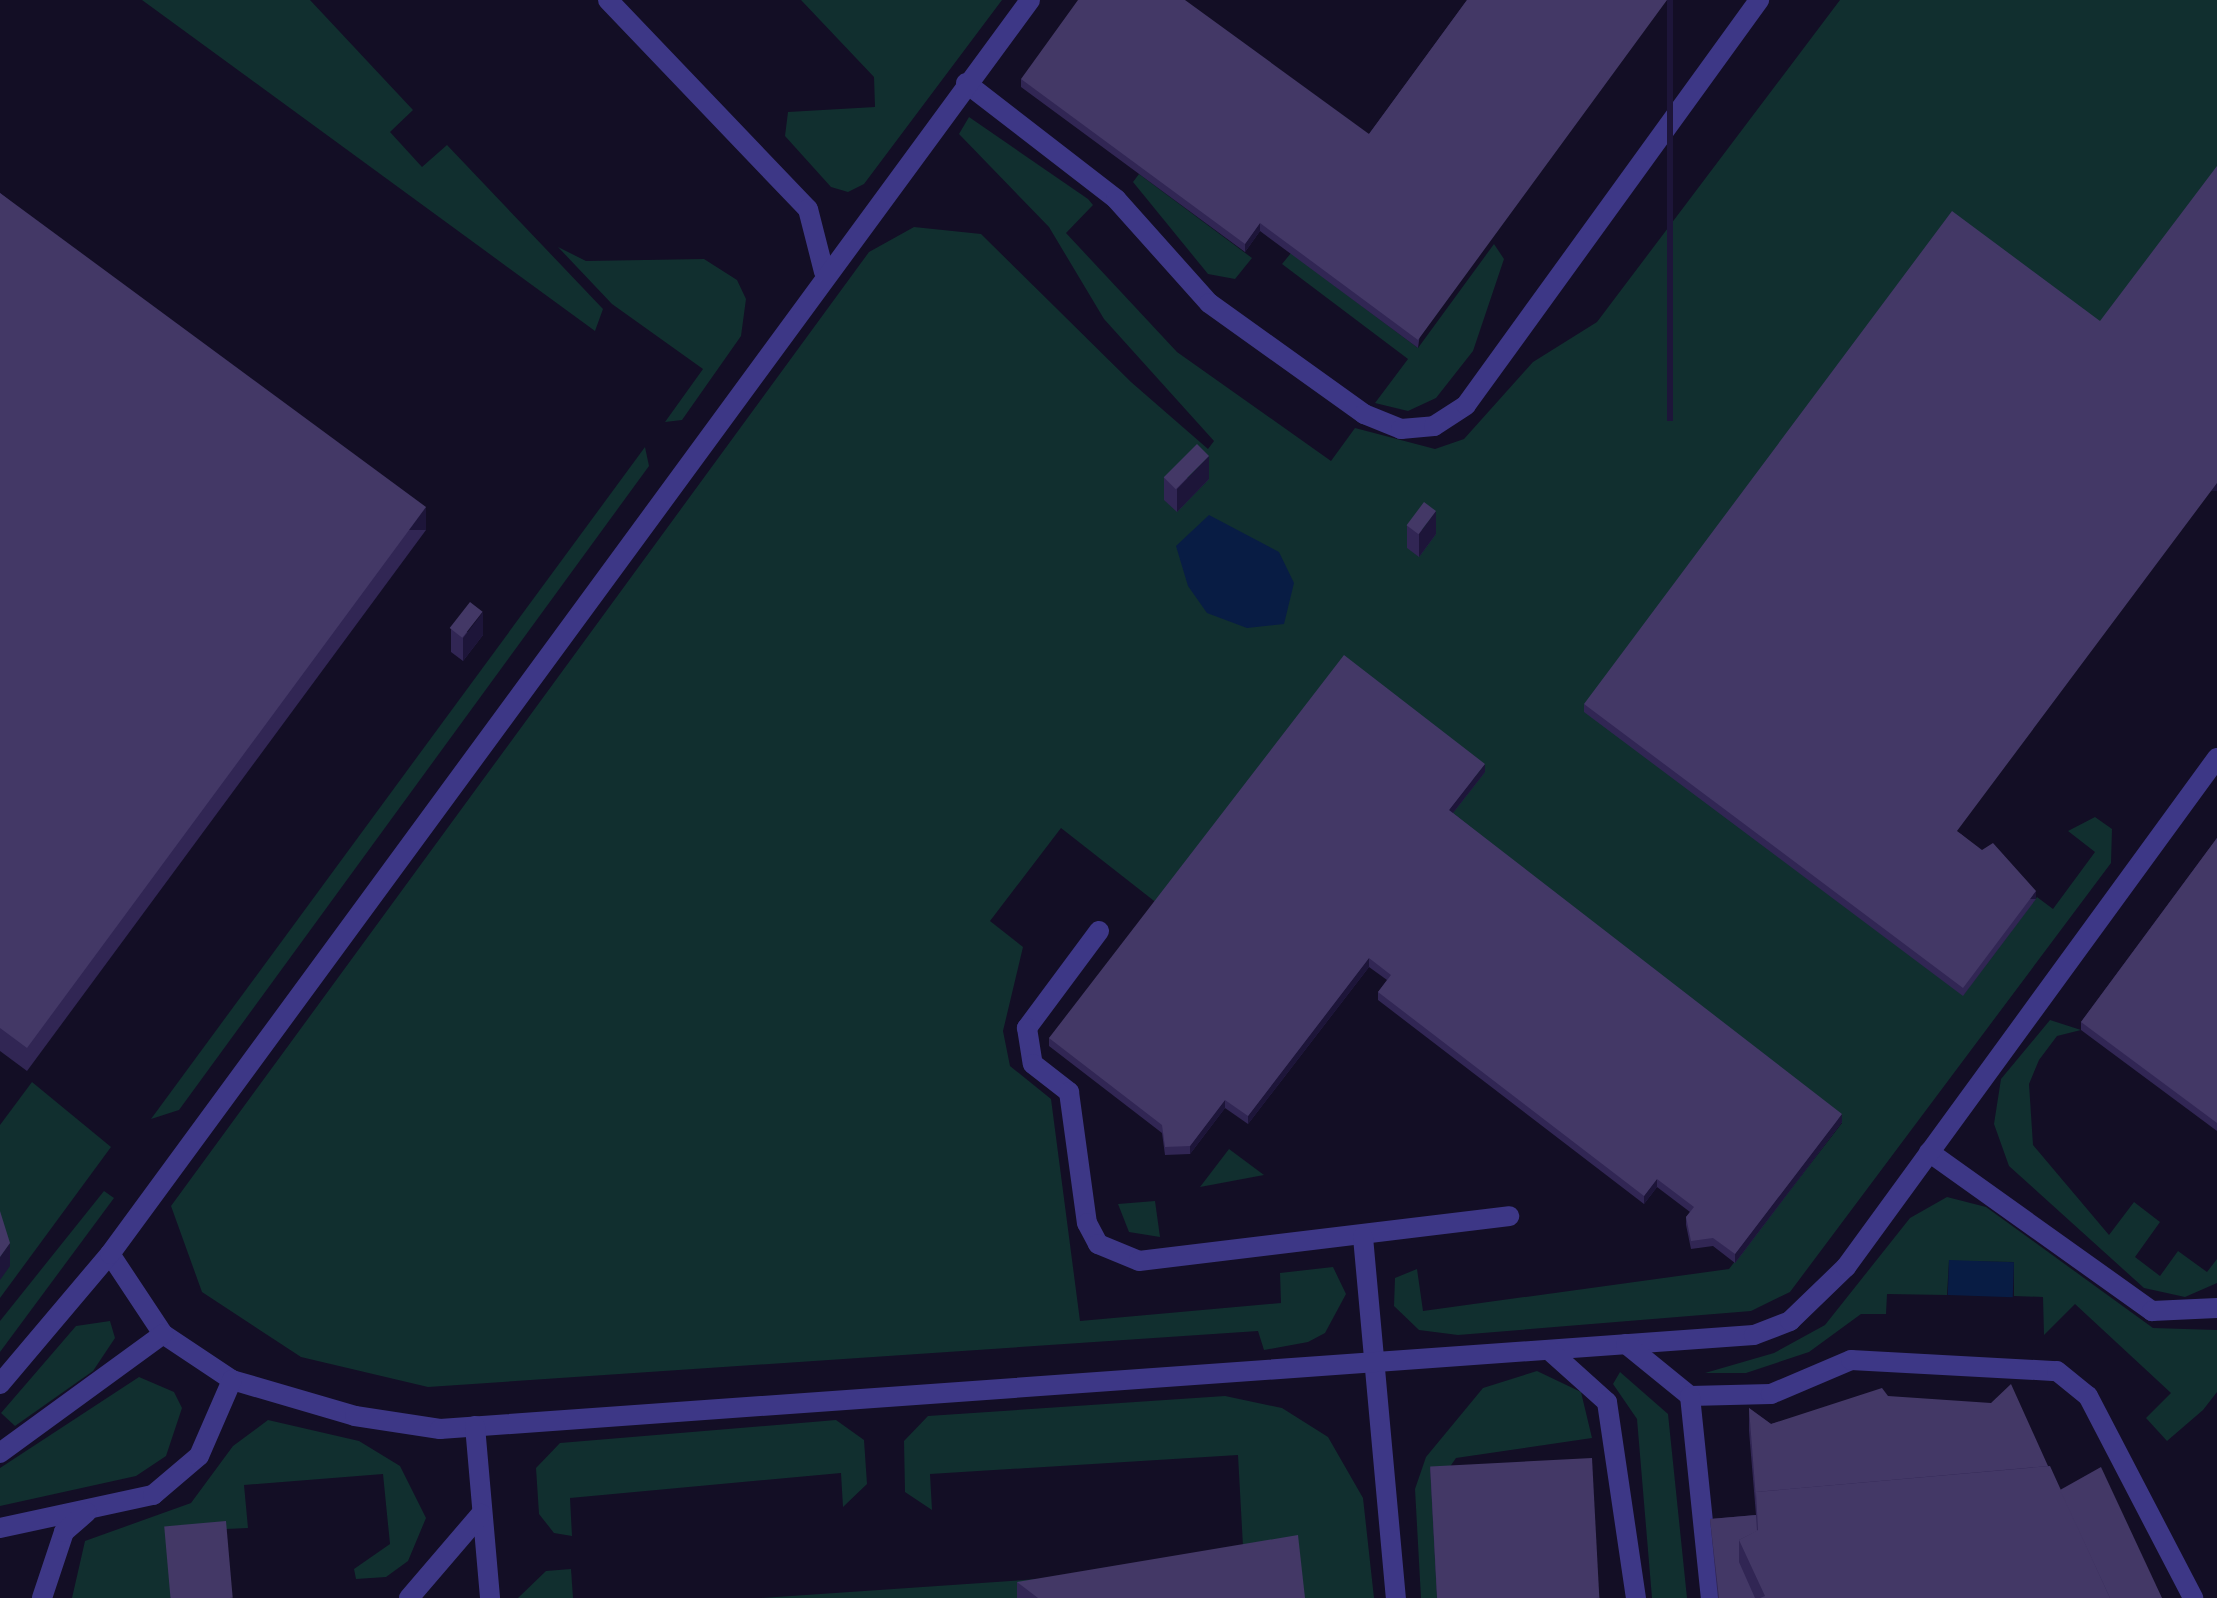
<!DOCTYPE html>
<style>
body{margin:0}
#map{position:relative;width:2217px;height:1598px;overflow:hidden;background:#130e25;font-family:"Public Sans",sans-serif}
div>[style]{position:absolute}
.green>*{inset:0;background:#112f2f}
.water>*{inset:0;background:#081c44;transform-origin:0 0}
.lane>*{height:20px;margin:-10px;padding:0 10px;transform-origin:10px;border-radius:10px;background:#3d3786}
.wall>*{inset:0;background:#312654}
.shaded-wall>*{inset:0;background:#1d1539;transform-origin:0 0}
.building>*{inset:0;background:#433866;transform-origin:0 0}
span{translate:-50% -50%;white-space:nowrap;text-align:center;line-height:1.15;-webkit-text-stroke:8px #130e25;paint-order:stroke}
</style>
<div id="map">
<div class="green">
<i style="clip-path:polygon(142px 0,310px 0,413px 110px,390px 132px,422px 167px,447px 145px,603px 309px,595px 331px)"></i>
<i style="clip-path:polygon(801px 0,1002px 0,864px 184px,848px 192px,831px 187px,785px 136px,788px 112px,875px 107px,874px 77px)"></i>
<i style="clip-path:polygon(1840px 0,2217px 0,2217px 175px,2102px 328px,1585px 710px,1964px 994px,2037px 897px,2053px 909px,2095px 852px,2068px 831px,2095px 817px,2112px 829px,2111px 863px,1790px 1292px,1751px 1311px,1458px 1335px,1419px 1330px,1394px 1306px,1395px 1278px,1417px 1269px,1423px 1311px,1729px 1269px,1842px 1123px,1448px 819px,1484px 773px,1158px 904px,1061px 828px,990px 921px,1023px 947px,1003px 1031px,1010px 1066px,1051px 1099px,1080px 1321px,1281px 1303px,1280px 1273px,1333px 1267px,1346px 1294px,1325px 1333px,1308px 1342px,1264px 1350px,1258px 1331px,428px 1387px,301px 1357px,202px 1292px,171px 1206px,869px 252px,914px 227px,981px 234px,1131px 382px,1208px 449px,1214px 441px,1104px 319px,1049px 227px,959px 134px,969px 117px,1088px 199px,1093px 205px,1066px 233px,1177px 352px,1331px 461px,1355px 428px,1435px 449px,1464px 439px,1533px 362px,1597px 322px)"></i>
<i style="clip-path:polygon(1139px 174px,1252px 258px,1235px 279px,1208px 274px,1133px 182px)"></i>
<i style="clip-path:polygon(1494px 244px,1504px 259px,1473px 351px,1436px 398px,1408px 411px,1375px 403px,1408px 359px,1282px 264px,1291px 253px,1418px 348px)"></i>
<i style="clip-path:polygon(558px 247px,586px 261px,704px 259px,737px 280px,746px 299px,741px 336px,682px 420px,665px 422px,703px 369px,612px 304px)"></i>
<i style="clip-path:polygon(645px 447px,649px 466px,179px 1110px,151px 1119px)"></i>
<i style="clip-path:polygon(2050px 1020px,2081px 1030px,2057px 1036px,2039px 1060px,2029px 1084px,2033px 1145px,2109px 1235px,2134px 1202px,2160px 1222px,2135px 1257px,2160px 1276px,2178px 1251px,2207px 1272px,2217px 1259px,2217px 1283px,2185px 1297px,2144px 1288px,2009px 1166px,1994px 1124px,2001px 1079px)"></i>
<i style="clip-path:polygon(32px 1082px,111px 1147px,0 1298px,0 1125px)"></i>
<i style="clip-path:polygon(1229px 1149px,1264px 1175px,1200px 1187px)"></i>
<i style="clip-path:polygon(104px 1191px,114px 1198px,0 1352px,0 1321px)"></i>
<i style="clip-path:polygon(1947px 1197px,1986px 1207px,2153px 1328px,2217px 1330px,2217px 1392px,2203px 1410px,2167px 1441px,2146px 1418px,2171px 1393px,2075px 1304px,2044px 1335px,2043px 1297px,2014px 1296px,2014px 1262px,1949px 1261px,1947px 1295px,1887px 1294px,1886px 1314px,1861px 1314px,1809px 1352px,1746px 1373px,1705px 1373px,1774px 1353px,1825px 1325px,1910px 1218px)"></i>
<i style="clip-path:polygon(1155px 1201px,1160px 1237px,1129px 1232px,1118px 1204px)"></i>
<i style="clip-path:polygon(110px 1321px,115px 1338px,93px 1371px,15px 1426px,1px 1413px,76px 1326px)"></i>
<i style="clip-path:polygon(1537px 1371px,1581px 1392px,1592px 1438px,1456px 1458px,1445px 1474px,1444px 1598px,1421px 1598px,1415px 1489px,1426px 1457px,1483px 1388px)"></i>
<i style="clip-path:polygon(1620px 1372px,1668px 1414px,1687px 1598px,1652px 1598px,1637px 1419px,1613px 1384px)"></i>
<i style="clip-path:polygon(139px 1377px,174px 1392px,182px 1408px,166px 1456px,136px 1476px,0 1506px,0 1468px)"></i>
<i style="clip-path:polygon(1225px 1396px,1282px 1408px,1328px 1437px,1363px 1498px,1374px 1598px,761px 1598px,1244px 1565px,1238px 1455px,930px 1474px,932px 1510px,905px 1492px,904px 1441px,928px 1416px)"></i>
<i style="clip-path:polygon(268px 1420px,359px 1441px,400px 1466px,426px 1518px,408px 1561px,386px 1577px,356px 1579px,354px 1569px,390px 1544px,383px 1474px,244px 1485px,248px 1528px,226px 1529px,170px 1598px,72px 1598px,85px 1541px,191px 1503px,233px 1446px)"></i>
<i style="clip-path:polygon(836px 1420px,864px 1440px,867px 1484px,843px 1507px,841px 1473px,570px 1498px,572px 1536px,554px 1533px,539px 1514px,536px 1468px,560px 1443px)"></i>
<i style="clip-path:polygon(571px 1569px,573px 1598px,518px 1598px,546px 1571px)"></i>
</div>
<div class="water">
<i style="clip-path:polygon(1209px 515px,1279px 552px,1294px 583px,1284px 624px,1247px 628px,1207px 613px,1188px 586px,1176px 546px)"></i>
<i style="left:1949px;top:1260px;width:65px;height:35px;rotate:2deg"></i>
</div>
<div class="lane">
<i style="left:608px;top:0;width:289px;rotate:46.3deg"></i>
<i style="left:808px;top:209px;width:65px;rotate:75.7deg"></i>
<i style="left:966px;top:83px;width:190px;rotate:37.7deg"></i>
<i style="left:1116px;top:199px;width:140px;rotate:48.2deg"></i>
<i style="left:1209px;top:303px;width:191px;rotate:35.6deg"></i>
<i style="left:1364px;top:414px;width:40px;rotate:22deg"></i>
<i style="left:1401px;top:429px;width:33px;rotate:-5deg"></i>
<i style="left:1434px;top:426px;width:38px;rotate:-33deg"></i>
<i style="left:1466px;top:405px;width:500px;rotate:-54.1deg"></i>
<i style="left:1099px;top:931px;width:121px;rotate:126.6deg"></i>
<i style="left:1027px;top:1028px;width:36px;rotate:81deg"></i>
<i style="left:1033px;top:1064px;width:46px;rotate:37.9deg"></i>
<i style="left:1069px;top:1092px;width:132px;rotate:82.2deg"></i>
<i style="left:1087px;top:1223px;width:24px;rotate:62deg"></i>
<i style="left:1098px;top:1244px;width:44px;rotate:22.5deg"></i>
<i style="left:1139px;top:1261px;width:373px;rotate:-6.9deg"></i>
<i style="left:1929px;top:1152px;width:274px;rotate:35.5deg"></i>
<i style="left:2152px;top:1311px;width:65px;rotate:-2.6deg"></i>
<i style="left:1363px;top:1237px;width:363px;rotate:84.8deg"></i>
<i style="left:110px;top:1254px;width:96px;rotate:56.5deg"></i>
<i style="left:163px;top:1334px;width:83px;rotate:33.7deg"></i>
<i style="left:232px;top:1380px;width:128px;rotate:16.3deg"></i>
<i style="left:355px;top:1416px;width:86px;rotate:8.7deg"></i>
<i style="left:440px;top:1429px;width:1317px;rotate:-4.09deg"></i>
<i style="left:1754px;top:1335px;width:39px;rotate:-21deg"></i>
<i style="left:1790px;top:1321px;width:78px;rotate:-44deg"></i>
<i style="left:1846px;top:1267px;width:630px;rotate:-53.91deg"></i>
<i style="left:1626px;top:1344px;width:82px;rotate:39.1deg"></i>
<i style="left:1690px;top:1396px;width:81px;rotate:-1.4deg"></i>
<i style="left:1771px;top:1394px;width:87px;rotate:-23deg"></i>
<i style="left:1851px;top:1360px;width:206px;rotate:3.1deg"></i>
<i style="left:2057px;top:1371px;width:40px;rotate:39deg"></i>
<i style="left:2088px;top:1396px;width:228px;rotate:62.5deg"></i>
<i style="left:1549px;top:1350px;width:78px;rotate:41.9deg"></i>
<i style="left:1607px;top:1402px;width:198px;rotate:81.6deg"></i>
<i style="left:0;top:1384px;width:170px;rotate:-49.8deg"></i>
<i style="left:110px;top:1254px;width:1555px;rotate:-53.73deg"></i>
<i style="left:1690px;top:1396px;width:203px;rotate:84.1deg"></i>
<i style="left:475px;top:1426px;width:173px;rotate:85deg"></i>
<i style="left:0;top:1453px;width:202px;rotate:-36.1deg"></i>
<i style="left:0;top:1528px;width:157px;rotate:-12.2deg"></i>
<i style="left:153px;top:1495px;width:60px;rotate:-40.3deg"></i>
<i style="left:199px;top:1456px;width:83px;rotate:-66.5deg"></i>
<i style="left:42px;top:1598px;width:70px;rotate:-71.6deg"></i>
<i style="left:64px;top:1532px;width:30px;rotate:-41deg"></i>
<i style="left:409px;top:1598px;width:111px;rotate:-49.4deg"></i>
</div>
<div class="wall">
<i style="clip-path:polygon(1467px 0,1418px 348px,1260px 231px,1245px 252px,1021px 87px,1021px 79px,1369px 134px)"></i>
<i style="clip-path:polygon(0 193px,426px 530px,27px 1071px,0 1051px)"></i>
<i style="clip-path:polygon(1164px 477px,1209px 479px,1177px 512px,1164px 500px)"></i>
<i style="clip-path:polygon(1407px 525px,1436px 534px,1419px 557px,1407px 548px)"></i>
<i style="clip-path:polygon(451px 629px,483px 635px,463px 661px,451px 652px)"></i>
<i style="clip-path:polygon(1584px 704px,1961px 834px,2036px 899px,1963px 996px,1584px 712px)"></i>
<i style="clip-path:polygon(1485px 772px,1453px 813px,1842px 1122px,1735px 1263px,1713px 1246px,1691px 1249px,1686px 1225px,1686px 1217px,1690px 1212px,1657px 1187px,1644px 1204px,1378px 1000px,1378px 992px,1387px 980px,1369px 967px,1248px 1124px,1225px 1108px,1190px 1154px,1165px 1155px,1162px 1133px,1049px 1046px,1049px 1038px)"></i>
<i style="clip-path:polygon(2217px 838px,2217px 1131px,2081px 1030px,2081px 1022px)"></i>
<i style="clip-path:polygon(1888px 1396px,2048px 1466px,2060px 1490px,2162px 1598px,1718px 1598px,1710px 1519px,1756px 1515px,1749px 1431px,1749px 1408px,1771px 1424px)"></i>
<i style="clip-path:polygon(1430px 1467px,1600px 1598px,1437px 1598px)"></i>
<i style="clip-path:polygon(1017px 1582px,1305px 1598px,1017px 1598px)"></i>
</div>
<div class="shaded-wall">
<i style="left:1667px;top:0;width:6px;height:421px"></i>
<i style="clip-path:polygon(1260px 223px,1260px 231px,1245px 252px,1245px 244px)"></i>
<i style="clip-path:polygon(1209px 456px,1209px 479px,1177px 512px,1177px 489px)"></i>
<i style="left:2217px;top:483px;width:8px;height:434px;rotate:90deg"></i>
<i style="left:426px;top:507px;width:23px;height:672px;rotate:90deg"></i>
<i style="clip-path:polygon(1436px 511px,1436px 534px,1419px 557px,1419px 534px)"></i>
<i style="clip-path:polygon(483px 612px,483px 635px,463px 661px,463px 638px)"></i>
<i style="clip-path:polygon(1485px 764px,1485px 772px,1449px 818px,1449px 810px)"></i>
<i style="left:2036px;top:891px;width:8px;height:121px;rotate:90deg"></i>
<i style="clip-path:polygon(1369px 958px,1369px 967px,1248px 1124px,1248px 1116px)"></i>
<i style="clip-path:polygon(1225px 1100px,1225px 1108px,1190px 1154px,1190px 1146px)"></i>
<i style="clip-path:polygon(1842px 1114px,1842px 1122px,1735px 1263px,1735px 1254px)"></i>
<i style="clip-path:polygon(1657px 1179px,1657px 1187px,1644px 1204px,1644px 1196px)"></i>
<i style="clip-path:polygon(10px 1243px,10px 1266px,0 1280px,0 1257px)"></i>
</div>
<div class="building">
<i style="clip-path:polygon(1078px 0,1185px 0,1369px 134px,1467px 0,1667px 0,1418px 340px,1260px 223px,1245px 244px,1021px 79px)"></i>
<i style="clip-path:polygon(2217px 166px,2217px 483px,1957px 831px,1982px 850px,1993px 843px,2036px 891px,1963px 988px,1584px 704px,1952px 211px,2100px 321px)"></i>
<i style="clip-path:polygon(0 193px,426px 507px,27px 1048px,0 1028px)"></i>
<i style="left:1197px;top:444px;width:17px;height:47px;rotate:45deg"></i>
<i style="left:1424px;top:502px;width:15px;height:29px;rotate:37deg"></i>
<i style="left:470px;top:602px;width:16px;height:33px;rotate:38deg"></i>
<i style="clip-path:polygon(1344px 655px,1485px 764px,1449px 810px,1842px 1114px,1735px 1254px,1713px 1238px,1691px 1241px,1686px 1217px,1694px 1207px,1657px 1179px,1644px 1196px,1378px 992px,1391px 975px,1369px 958px,1248px 1116px,1225px 1100px,1190px 1146px,1165px 1147px,1162px 1125px,1049px 1038px)"></i>
<i style="clip-path:polygon(2217px 838px,2217px 1123px,2081px 1022px)"></i>
<i style="clip-path:polygon(0 1211px,10px 1243px,0 1257px)"></i>
<i style="clip-path:polygon(2011px 1384px,2048px 1466px,1756px 1492px,1756px 1499px,1749px 1408px,1771px 1424px,1882px 1388px,1888px 1396px,1991px 1403px)"></i>
<i style="left:1592px;top:1458px;width:140px;height:162px;rotate:87deg"></i>
<i style="clip-path:polygon(2050px 1466px,2110px 1598px,1760px 1598px,1765px 1596px,1739px 1540px,1758px 1530px,1756px 1492px)"></i>
<i style="clip-path:polygon(2101px 1467px,2162px 1598px,2110px 1598px,2060px 1490px)"></i>
<i style="clip-path:polygon(1756px 1515px,1757px 1531px,1739px 1540px,1739px 1562px,1755px 1598px,1719px 1598px,1710px 1519px)"></i>
<i style="left:226px;top:1521px;width:77px;height:62px;rotate:85deg"></i>
<i style="clip-path:polygon(1298px 1535px,1305px 1598px,1038px 1598px,1017px 1582px)"></i>
</div>
</div>
